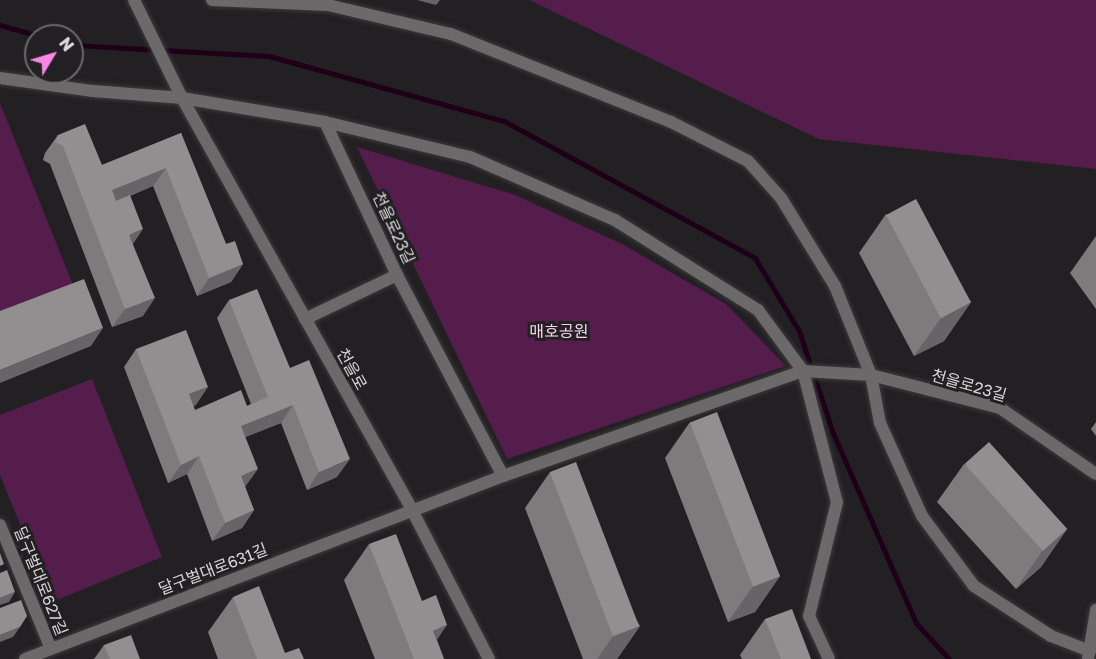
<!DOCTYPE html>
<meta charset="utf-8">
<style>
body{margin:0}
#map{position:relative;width:1096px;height:659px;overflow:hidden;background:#222022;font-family:"Golos Text","Noto Sans KR",sans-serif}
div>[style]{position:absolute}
.green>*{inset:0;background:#551d4c}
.stream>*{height:5px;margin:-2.5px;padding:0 2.5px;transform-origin:2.5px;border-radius:2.5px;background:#1d0018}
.roads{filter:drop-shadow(0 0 2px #3c3a3c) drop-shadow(0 0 2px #3c3a3c)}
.minor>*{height:12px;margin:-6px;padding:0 6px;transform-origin:6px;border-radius:6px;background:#6b696a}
.tertiary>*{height:12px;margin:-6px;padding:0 6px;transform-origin:6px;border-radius:6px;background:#6b696a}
.wall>*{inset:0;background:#7e7b7d}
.shaded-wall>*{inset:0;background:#666466}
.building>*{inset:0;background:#928f91;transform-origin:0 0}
span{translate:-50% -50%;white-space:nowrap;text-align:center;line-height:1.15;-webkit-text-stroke:6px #222022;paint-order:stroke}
.street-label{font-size:16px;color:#d9d8d9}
.park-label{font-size:16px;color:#f9d1ef}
.north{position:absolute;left:24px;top:24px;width:60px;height:60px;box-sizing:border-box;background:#222022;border:2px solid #6b6a6b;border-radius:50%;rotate:52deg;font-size:16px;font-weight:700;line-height:24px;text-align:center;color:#d9d8d9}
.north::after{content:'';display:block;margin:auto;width:21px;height:27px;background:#fb87e5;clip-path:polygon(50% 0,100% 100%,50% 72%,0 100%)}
</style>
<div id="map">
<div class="green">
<i style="clip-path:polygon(529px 0,1096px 0,1096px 169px,819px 139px)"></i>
<i style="clip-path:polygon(0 103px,73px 285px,0 314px)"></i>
<i style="clip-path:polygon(357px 147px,515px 195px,622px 244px,726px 304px,786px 366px,507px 459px)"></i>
<i style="clip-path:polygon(92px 379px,162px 557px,52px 602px,0 475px,0 415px)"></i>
</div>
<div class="stream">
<i style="left:0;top:25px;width:41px;rotate:15.8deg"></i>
<i style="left:72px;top:45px;width:197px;rotate:3.2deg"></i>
<i style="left:269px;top:56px;width:244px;rotate:15.5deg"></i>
<i style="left:504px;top:121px;width:286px;rotate:28.6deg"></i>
<i style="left:755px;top:258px;width:85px;rotate:58.9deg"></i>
<i style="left:799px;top:331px;width:108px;rotate:71.6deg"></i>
<i style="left:833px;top:433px;width:207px;rotate:66.4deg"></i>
<i style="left:916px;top:623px;width:49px;rotate:47.5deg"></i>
</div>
<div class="roads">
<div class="minor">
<i style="left:212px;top:0;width:116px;rotate:2.5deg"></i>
<i style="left:328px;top:5px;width:126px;rotate:13.3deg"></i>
<i style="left:451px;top:34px;width:237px;rotate:21.8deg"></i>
<i style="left:671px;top:122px;width:86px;rotate:26.9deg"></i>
<i style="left:748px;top:161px;width:50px;rotate:48.3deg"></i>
<i style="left:781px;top:198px;width:103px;rotate:58.5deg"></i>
<i style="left:835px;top:286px;width:96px;rotate:68deg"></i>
<i style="left:871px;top:375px;width:49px;rotate:79.4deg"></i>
<i style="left:880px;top:423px;width:102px;rotate:65.7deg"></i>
<i style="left:922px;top:516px;width:87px;rotate:53.4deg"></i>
<i style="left:974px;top:586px;width:92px;rotate:33deg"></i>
<i style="left:1051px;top:636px;width:42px;rotate:21deg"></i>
<i style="left:0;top:78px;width:94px;rotate:8deg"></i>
<i style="left:93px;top:91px;width:89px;rotate:4.5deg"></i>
<i style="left:182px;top:98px;width:145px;rotate:9.5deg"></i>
<i style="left:325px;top:122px;width:149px;rotate:13.6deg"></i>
<i style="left:470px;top:157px;width:158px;rotate:23.5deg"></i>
<i style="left:615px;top:220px;width:169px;rotate:32.2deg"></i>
<i style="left:758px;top:310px;width:76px;rotate:53.6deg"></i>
<i style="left:803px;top:371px;width:135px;rotate:75.5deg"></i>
<i style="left:837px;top:502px;width:117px;rotate:103.8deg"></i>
<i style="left:809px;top:616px;width:47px;rotate:65.1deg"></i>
<i style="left:325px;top:122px;width:169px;rotate:64.8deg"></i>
<i style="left:397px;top:275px;width:227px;rotate:62.2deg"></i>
<i style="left:305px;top:319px;width:102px;rotate:-25.6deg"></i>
<i style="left:0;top:525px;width:134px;rotate:67.6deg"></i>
<i style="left:25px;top:659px;width:512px;rotate:-20.95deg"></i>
<i style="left:503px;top:476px;width:318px;rotate:-19.3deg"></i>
<i style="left:803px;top:371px;width:68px;rotate:3.4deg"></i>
<i style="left:871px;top:375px;width:133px;rotate:14.3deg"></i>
<i style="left:1000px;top:408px;width:116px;rotate:34.5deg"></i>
<i style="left:1088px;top:659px;width:50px;rotate:-80.7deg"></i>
</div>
<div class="tertiary">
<i style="left:134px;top:0;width:109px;rotate:63.9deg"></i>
<i style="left:182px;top:98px;width:472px;rotate:60.8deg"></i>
<i style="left:412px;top:510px;width:168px;rotate:62.7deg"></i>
</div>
</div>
<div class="wall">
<i style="clip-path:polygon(181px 133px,226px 244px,243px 264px,231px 282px,197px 296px,153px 186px,130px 196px,133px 244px,143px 316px,112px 327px,50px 164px,43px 160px,45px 153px,58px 135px,102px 165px)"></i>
<i style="clip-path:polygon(886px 214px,971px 302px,944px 341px,914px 356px,859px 253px)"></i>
<i style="clip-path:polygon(1096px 236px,1096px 309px,1070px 273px)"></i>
<i style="clip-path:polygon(229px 300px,290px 368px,337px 477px,307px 490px,281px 423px,245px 437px,245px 487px,254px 510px,242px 528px,212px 541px,187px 474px,168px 483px,124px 367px,136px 349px,196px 405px,193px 406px,195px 410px,247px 406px,251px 404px,217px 318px)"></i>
<i style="clip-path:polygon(690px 422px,780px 576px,755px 612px,728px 622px,665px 458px)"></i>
<i style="clip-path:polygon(1096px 422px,1096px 436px,1091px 429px)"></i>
<i style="clip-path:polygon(964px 464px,1067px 529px,1041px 567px,1016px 589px,937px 502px)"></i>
<i style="clip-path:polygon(550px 472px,640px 626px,617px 659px,583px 659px,525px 508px)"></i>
<i style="clip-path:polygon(369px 544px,437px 640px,444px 659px,375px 659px,344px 580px)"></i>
<i style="clip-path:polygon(233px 597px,285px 653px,304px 659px,218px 659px,208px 632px)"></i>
<i style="clip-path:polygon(765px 619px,811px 659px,742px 659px,740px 655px)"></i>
<i style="clip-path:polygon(104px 645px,140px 659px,94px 659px)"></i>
</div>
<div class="shaded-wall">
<i style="clip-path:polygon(417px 0,440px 0,436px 5px)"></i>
<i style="clip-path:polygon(166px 168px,153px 186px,99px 208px,112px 190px)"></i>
<i style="clip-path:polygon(143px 229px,131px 247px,129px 235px)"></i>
<i style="clip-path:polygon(243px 264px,231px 282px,197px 296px,209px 278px)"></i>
<i style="clip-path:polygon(155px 298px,143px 316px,112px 327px,125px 309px)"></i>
<i style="clip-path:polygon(971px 302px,944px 341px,914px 356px,941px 318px)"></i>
<i style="clip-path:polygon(103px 328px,91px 346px,0 383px,0 370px)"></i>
<i style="clip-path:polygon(208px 387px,196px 405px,176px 412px,189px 394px)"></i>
<i style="clip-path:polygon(293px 405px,281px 423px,228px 444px,241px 426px)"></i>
<i style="clip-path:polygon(199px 456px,187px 474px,168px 483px,181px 465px)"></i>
<i style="clip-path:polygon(350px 459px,337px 477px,307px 490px,319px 472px)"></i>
<i style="clip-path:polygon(258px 469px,245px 487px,241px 476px)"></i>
<i style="clip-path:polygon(254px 510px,242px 528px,212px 541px,225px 523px)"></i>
<i style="clip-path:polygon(1067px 529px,1041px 567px,1016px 589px,1042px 551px)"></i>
<i style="clip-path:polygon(780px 576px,755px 612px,728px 622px,753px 586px)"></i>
<i style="clip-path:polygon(15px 592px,9px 602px,0 605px,0 598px)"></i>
<i style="clip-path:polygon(447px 625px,424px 659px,433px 631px)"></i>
<i style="clip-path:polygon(640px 626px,617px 659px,597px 659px,613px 636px)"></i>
<i style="clip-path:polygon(20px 627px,13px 637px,0 642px,0 635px)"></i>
</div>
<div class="building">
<i style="clip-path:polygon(85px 124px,102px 165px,181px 133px,226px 244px,235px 241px,243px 264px,209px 278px,166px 168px,112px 190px,116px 201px,130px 195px,143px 229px,129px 235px,155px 298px,125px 309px,63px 146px,55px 142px,58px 135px)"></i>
<i style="left:916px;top:199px;width:117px;height:34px;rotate:62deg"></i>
<i style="clip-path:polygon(84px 279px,103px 328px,0 370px,0 311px)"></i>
<i style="clip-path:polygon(257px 289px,290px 368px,309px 360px,350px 459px,319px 472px,293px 405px,241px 426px,258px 469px,241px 476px,254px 510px,225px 523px,199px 456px,181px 465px,136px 349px,186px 330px,208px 387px,189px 394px,195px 410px,241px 390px,247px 406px,268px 397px,229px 300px)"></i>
<i style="left:717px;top:412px;width:176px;height:29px;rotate:69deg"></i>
<i style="left:989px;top:442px;width:117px;height:33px;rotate:48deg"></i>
<i style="left:576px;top:462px;width:176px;height:28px;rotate:69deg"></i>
<i style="clip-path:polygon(396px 534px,422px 601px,436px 595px,447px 625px,433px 631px,444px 659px,414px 659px,369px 544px)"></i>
<i style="clip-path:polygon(0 553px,4px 564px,0 566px)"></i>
<i style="clip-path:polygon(7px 570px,15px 592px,0 598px,0 573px)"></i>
<i style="clip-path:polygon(259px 586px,285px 653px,299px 648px,304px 659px,257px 659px,233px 597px)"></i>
<i style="clip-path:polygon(21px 600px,27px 616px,20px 627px,0 635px,0 608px)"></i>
<i style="clip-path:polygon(792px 609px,811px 659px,781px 659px,765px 619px)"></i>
<i style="clip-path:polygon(131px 635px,140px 659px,110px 659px,104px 645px)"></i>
</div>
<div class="street-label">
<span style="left:394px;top:228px;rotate:65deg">천을로23길</span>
<span style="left:352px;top:369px;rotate:61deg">천을로</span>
<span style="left:969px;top:385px;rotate:16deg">천을로23길</span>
<span style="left:213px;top:569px;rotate:-21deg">달구벌대로631길</span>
<span style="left:41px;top:581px;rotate:68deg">달구벌대로627길</span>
</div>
<div class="park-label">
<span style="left:559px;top:331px">매호공원</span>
</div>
<div class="north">N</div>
</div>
